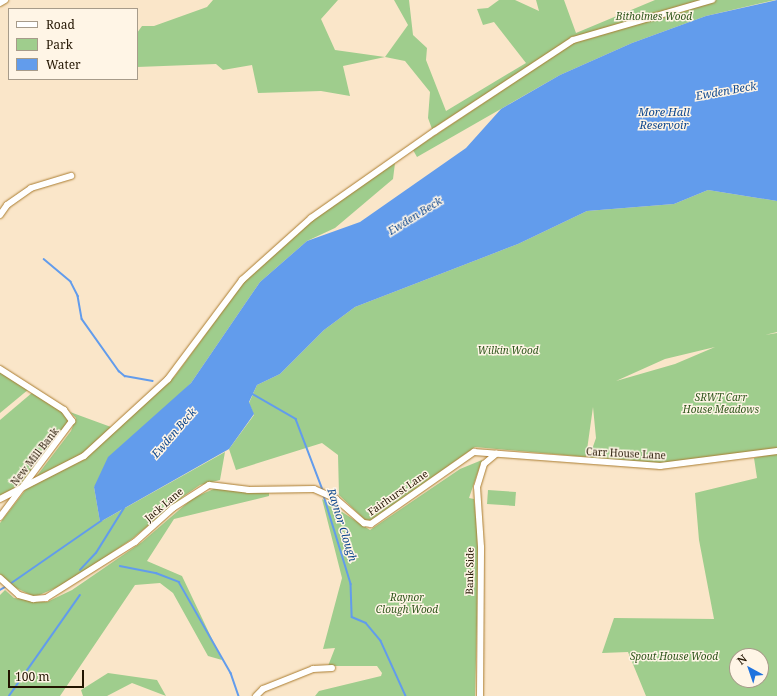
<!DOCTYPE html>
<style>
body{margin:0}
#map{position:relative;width:777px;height:696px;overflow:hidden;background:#fae6c9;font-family:"Noto Serif",serif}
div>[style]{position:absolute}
.green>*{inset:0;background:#9fcd8d;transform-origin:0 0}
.water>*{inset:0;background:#629cec}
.stream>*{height:1.5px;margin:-0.75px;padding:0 0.75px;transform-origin:0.75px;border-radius:0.75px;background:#629cec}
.roads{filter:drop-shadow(0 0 1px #aa7c2f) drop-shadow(0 0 1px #aa7c2f)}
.minor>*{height:6px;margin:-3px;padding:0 3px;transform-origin:3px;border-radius:3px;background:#fff}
span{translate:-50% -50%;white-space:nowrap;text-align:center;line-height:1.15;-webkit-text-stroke:3px #fff5e6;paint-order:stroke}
.park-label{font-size:10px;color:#2e551b;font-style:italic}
.street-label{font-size:10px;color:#221400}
.water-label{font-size:11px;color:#0e478e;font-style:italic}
.legend{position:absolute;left:8px;top:8px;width:130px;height:72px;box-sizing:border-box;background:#fff5e6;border:1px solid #a79b8a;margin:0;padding:5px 7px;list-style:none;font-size:12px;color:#221400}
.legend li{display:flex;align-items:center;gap:8px;height:20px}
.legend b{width:20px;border:1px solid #a79b8a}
.north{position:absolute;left:729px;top:648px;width:40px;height:40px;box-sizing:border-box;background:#fff5e6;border:1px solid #a79b8a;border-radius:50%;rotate:320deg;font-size:11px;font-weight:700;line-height:16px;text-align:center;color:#221400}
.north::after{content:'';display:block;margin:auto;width:14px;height:18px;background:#2073de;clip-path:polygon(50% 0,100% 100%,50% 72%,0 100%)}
.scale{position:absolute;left:8px;top:670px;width:76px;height:18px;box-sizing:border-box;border:2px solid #221400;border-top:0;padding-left:5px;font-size:12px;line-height:14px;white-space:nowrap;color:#221400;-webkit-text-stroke:3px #fff5e6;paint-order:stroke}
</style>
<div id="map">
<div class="green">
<i style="clip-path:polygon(213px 0,338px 0,321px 19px,335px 50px,385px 57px,408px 25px,394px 0,409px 0,413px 35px,427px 48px,426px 60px,446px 111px,526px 63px,494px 22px,483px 25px,477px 9px,488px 8px,499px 0,515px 0,539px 11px,536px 0,564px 0,576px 33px,655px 0,775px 0,706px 16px,632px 43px,560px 75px,417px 157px,413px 150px,573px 43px,599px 36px,590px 34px,572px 38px,432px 129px,428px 118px,430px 92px,405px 61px,385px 57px,343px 66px,350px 96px,321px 91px,258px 93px,252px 65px,223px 70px,216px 64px,137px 67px,137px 33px,142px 26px,154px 26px,207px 7px)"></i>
<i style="clip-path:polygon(395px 163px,393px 179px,335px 228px,307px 241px,260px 282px,191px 383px,94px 487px,100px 522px,225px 452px,220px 480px,200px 485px,184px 496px,132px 539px,69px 582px,35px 597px,12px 586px,0 574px,0 523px,27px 488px,85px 459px,97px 448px,175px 376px,244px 282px,313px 219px)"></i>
<i style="clip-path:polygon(evenodd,708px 190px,777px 201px,777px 332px,765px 335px,777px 333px,777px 449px,662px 464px,589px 458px,596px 438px,593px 407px,586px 457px,475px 447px,372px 520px,365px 520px,339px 495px,338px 455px,322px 443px,236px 470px,229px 449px,254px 415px,249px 403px,257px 385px,280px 374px,324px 330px,355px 307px,518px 244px,587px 211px,674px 204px,708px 190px,715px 347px,675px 364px,616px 381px,665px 359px,715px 347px)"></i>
<i style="clip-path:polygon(0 372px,29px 389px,0 413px)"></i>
<i style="clip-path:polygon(33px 392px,63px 412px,69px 421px,23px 484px,0 496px,0 420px)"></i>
<i style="clip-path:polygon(70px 412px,111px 427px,82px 454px,36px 477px,71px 431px,76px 418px)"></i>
<i style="clip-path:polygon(evenodd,777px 453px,777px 696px,646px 696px,628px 652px,602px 653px,614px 618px,714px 619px,699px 540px,695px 493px,757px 478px,754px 458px,777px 453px,737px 656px,761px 656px,761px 680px,737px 680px,737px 656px)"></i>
<i style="clip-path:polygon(482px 460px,469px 498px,474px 499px,479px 549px,475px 696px,315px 696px,319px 691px,381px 676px,382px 673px,377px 666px,328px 666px,335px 648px,323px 649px,342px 578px,322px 499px,370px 530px,460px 469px)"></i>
<i style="clip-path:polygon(216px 488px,269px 491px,269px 496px,174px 519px,147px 561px,182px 576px,222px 660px,208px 656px,173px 593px,160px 583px,135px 585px,60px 696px,0 696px,0 595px,5px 590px,14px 598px,47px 602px,72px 590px,142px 542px,193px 498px)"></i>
<i style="left:488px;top:490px;width:28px;height:14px;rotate:4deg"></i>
<i style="clip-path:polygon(108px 673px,157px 680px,166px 696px,132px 683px,107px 696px,83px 696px,81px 690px)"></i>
</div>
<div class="water">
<i style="clip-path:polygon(777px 0,777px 201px,708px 190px,674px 204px,587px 211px,518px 244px,355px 307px,324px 330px,280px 374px,257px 385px,249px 402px,254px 414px,229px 449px,100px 522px,94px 487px,108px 457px,191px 383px,260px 282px,307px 241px,360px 222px,466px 148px,501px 109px,560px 75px,632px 43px,706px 16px)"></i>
</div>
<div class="stream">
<i style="left:44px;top:259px;width:35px;rotate:40deg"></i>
<i style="left:71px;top:282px;width:16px;rotate:63deg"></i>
<i style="left:78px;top:296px;width:23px;rotate:80deg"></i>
<i style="left:82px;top:319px;width:64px;rotate:54.6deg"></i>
<i style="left:119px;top:371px;width:8px;rotate:40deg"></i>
<i style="left:125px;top:376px;width:28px;rotate:10deg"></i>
<i style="left:251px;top:393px;width:52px;rotate:30deg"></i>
<i style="left:296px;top:419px;width:76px;rotate:69.2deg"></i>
<i style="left:324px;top:496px;width:92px;rotate:72.9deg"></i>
<i style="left:351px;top:584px;width:33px;rotate:88deg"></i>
<i style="left:352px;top:617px;width:15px;rotate:23deg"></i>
<i style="left:366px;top:623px;width:23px;rotate:50deg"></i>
<i style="left:381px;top:641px;width:60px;rotate:65.6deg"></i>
<i style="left:120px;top:566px;width:37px;rotate:11deg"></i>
<i style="left:156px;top:573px;width:25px;rotate:21deg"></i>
<i style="left:179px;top:582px;width:105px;rotate:60.3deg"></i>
<i style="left:231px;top:673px;width:24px;rotate:71deg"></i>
<i style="left:80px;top:570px;width:23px;rotate:-47deg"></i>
<i style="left:96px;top:553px;width:53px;rotate:-58.1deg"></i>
<i style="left:10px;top:584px;width:111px;rotate:-34.7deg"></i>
<i style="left:0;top:590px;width:8px;rotate:-30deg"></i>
<i style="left:9px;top:696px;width:123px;rotate:-54.9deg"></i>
</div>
<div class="roads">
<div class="minor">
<i style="left:0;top:3px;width:6px;rotate:-31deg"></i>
<i style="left:0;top:215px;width:12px;rotate:-55deg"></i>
<i style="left:7px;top:205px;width:29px;rotate:-35deg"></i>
<i style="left:31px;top:188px;width:42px;rotate:-16.7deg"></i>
<i style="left:0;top:369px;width:76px;rotate:32.6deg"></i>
<i style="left:64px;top:410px;width:14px;rotate:54deg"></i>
<i style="left:72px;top:421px;width:120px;rotate:126.9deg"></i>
<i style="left:0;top:499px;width:94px;rotate:-27.1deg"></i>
<i style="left:84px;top:456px;width:114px;rotate:-42.5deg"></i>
<i style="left:168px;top:379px;width:124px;rotate:-53.2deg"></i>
<i style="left:242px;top:280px;width:93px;rotate:-41.9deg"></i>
<i style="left:311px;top:218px;width:151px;rotate:-35.1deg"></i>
<i style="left:435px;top:131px;width:165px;rotate:-33.4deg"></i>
<i style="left:573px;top:40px;width:145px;rotate:-16.1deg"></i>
<i style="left:0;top:578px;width:25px;rotate:42deg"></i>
<i style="left:19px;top:595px;width:15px;rotate:16deg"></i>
<i style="left:33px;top:599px;width:13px;rotate:-4deg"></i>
<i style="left:46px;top:598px;width:105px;rotate:-32.2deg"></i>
<i style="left:135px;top:542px;width:51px;rotate:-41.8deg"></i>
<i style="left:173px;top:508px;width:43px;rotate:-32.6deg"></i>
<i style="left:209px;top:485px;width:39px;rotate:7deg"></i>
<i style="left:248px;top:490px;width:66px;rotate:-0.9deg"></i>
<i style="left:314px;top:489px;width:24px;rotate:24deg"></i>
<i style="left:336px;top:499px;width:37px;rotate:41deg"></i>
<i style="left:364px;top:523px;width:7px;rotate:8deg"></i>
<i style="left:371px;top:524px;width:126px;rotate:-35deg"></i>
<i style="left:474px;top:452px;width:187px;rotate:4.3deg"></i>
<i style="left:660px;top:466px;width:118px;rotate:-7.3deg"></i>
<i style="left:256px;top:696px;width:10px;rotate:-45deg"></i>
<i style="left:263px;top:689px;width:54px;rotate:-21.8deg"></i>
<i style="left:313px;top:669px;width:19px;rotate:-3deg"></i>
<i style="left:480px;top:696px;width:149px;rotate:-89.6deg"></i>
<i style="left:481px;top:547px;width:60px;rotate:-93.8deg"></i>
<i style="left:477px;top:487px;width:24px;rotate:-73deg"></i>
<i style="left:484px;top:464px;width:16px;rotate:-40deg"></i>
</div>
</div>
<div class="park-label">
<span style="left:654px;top:17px">Bitholmes Wood</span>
<span style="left:508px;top:351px">Wilkin Wood</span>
<span style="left:721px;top:403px">SRWT Carr<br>House Meadows</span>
<span style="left:407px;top:603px">Raynor<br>Clough Wood</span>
<span style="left:674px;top:657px">Spout House Wood</span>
</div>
<div class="street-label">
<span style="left:626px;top:454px;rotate:3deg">Carr House Lane</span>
<span style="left:35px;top:457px;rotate:-52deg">New Mill Bank</span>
<span style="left:398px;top:493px;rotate:-35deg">Fairhurst Lane</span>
<span style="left:164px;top:505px;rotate:-40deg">Jack Lane</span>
<span style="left:470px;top:571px;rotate:-89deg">Bank Side</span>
</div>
<div class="water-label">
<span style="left:726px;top:91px;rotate:-10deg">Ewden Beck</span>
<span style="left:664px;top:119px">More Hall<br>Reservoir</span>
<span style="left:415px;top:216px;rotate:-32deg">Ewden Beck</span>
<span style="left:174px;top:433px;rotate:-49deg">Ewden Beck</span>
<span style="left:342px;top:525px;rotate:73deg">Raynor Clough</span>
</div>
<ul class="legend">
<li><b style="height:5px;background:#fff"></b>Road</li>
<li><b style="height:11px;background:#9fcd8d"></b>Park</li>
<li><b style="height:11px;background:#629cec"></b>Water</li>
</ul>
<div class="north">N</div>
<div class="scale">100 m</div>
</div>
